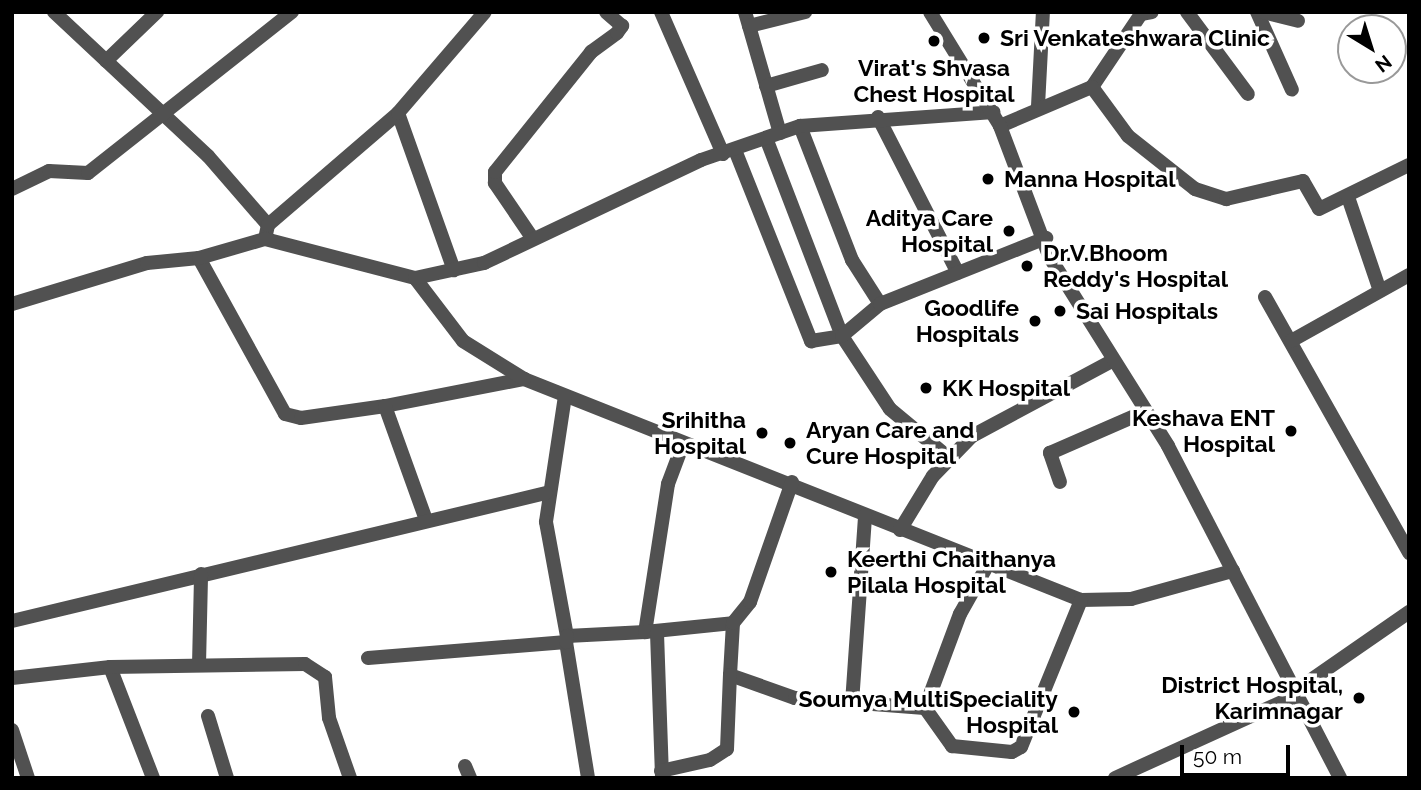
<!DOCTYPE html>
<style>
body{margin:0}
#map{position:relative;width:1421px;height:790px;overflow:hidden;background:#fff;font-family:Raleway,sans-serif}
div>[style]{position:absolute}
.minor>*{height:14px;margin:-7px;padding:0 7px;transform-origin:7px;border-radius:7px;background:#515151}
.tertiary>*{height:14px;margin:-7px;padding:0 7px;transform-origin:7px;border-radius:7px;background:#515151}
.dots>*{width:19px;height:19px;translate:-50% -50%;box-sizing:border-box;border:4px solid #fff;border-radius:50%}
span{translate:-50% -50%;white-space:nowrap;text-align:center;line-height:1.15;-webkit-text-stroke:7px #fff;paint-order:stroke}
.poi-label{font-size:23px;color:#000;font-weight:700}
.left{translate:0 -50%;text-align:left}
.right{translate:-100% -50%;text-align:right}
.frame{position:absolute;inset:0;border:14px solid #000;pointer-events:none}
.north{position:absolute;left:1337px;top:14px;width:70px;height:70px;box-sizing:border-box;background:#fff;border:2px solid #999;border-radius:50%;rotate:142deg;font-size:19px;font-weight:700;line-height:28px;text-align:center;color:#000}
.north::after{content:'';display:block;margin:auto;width:24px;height:32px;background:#000;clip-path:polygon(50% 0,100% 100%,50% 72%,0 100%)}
.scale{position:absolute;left:1180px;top:745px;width:110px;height:32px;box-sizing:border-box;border:4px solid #000;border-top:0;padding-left:9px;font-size:21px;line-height:24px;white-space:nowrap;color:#000;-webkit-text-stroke:5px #fff;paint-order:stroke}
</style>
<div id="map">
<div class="minor">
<i style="left:54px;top:12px;width:211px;rotate:43.1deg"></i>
<i style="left:208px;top:156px;width:91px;rotate:49deg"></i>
<i style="left:268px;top:225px;width:14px;rotate:102deg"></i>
<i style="left:661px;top:12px;width:155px;rotate:66.4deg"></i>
<i style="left:745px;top:12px;width:126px;rotate:73.9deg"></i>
<i style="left:1187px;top:12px;width:102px;rotate:53.4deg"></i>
<i style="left:1257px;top:12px;width:85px;rotate:65.8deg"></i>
<i style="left:1263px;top:12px;width:36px;rotate:14deg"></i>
<i style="left:749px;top:26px;width:58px;rotate:-14deg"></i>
<i style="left:106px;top:61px;width:71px;rotate:-43.9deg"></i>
<i style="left:766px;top:86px;width:58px;rotate:-15.9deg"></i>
<i style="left:1092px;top:87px;width:88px;rotate:-56.1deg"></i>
<i style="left:1141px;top:14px;width:11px;rotate:-10deg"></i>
<i style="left:1038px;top:106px;width:94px;rotate:-87deg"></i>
<i style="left:398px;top:113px;width:167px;rotate:70.4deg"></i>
<i style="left:878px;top:117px;width:175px;rotate:62.9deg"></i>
<i style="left:800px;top:126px;width:144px;rotate:68.8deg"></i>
<i style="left:852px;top:260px;width:52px;rotate:57.5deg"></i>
<i style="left:1000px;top:126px;width:100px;rotate:-23deg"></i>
<i style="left:1092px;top:87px;width:61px;rotate:53.7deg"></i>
<i style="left:1128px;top:136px;width:85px;rotate:38.3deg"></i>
<i style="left:1195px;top:189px;width:33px;rotate:18deg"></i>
<i style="left:1226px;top:199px;width:79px;rotate:-13.2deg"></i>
<i style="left:1303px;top:181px;width:32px;rotate:60deg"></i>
<i style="left:1319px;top:209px;width:100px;rotate:-26.1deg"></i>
<i style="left:766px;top:138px;width:212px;rotate:69deg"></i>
<i style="left:842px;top:336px;width:87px;rotate:56.7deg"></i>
<i style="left:890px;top:409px;width:75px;rotate:39.6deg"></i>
<i style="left:735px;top:150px;width:206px;rotate:68.3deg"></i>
<i style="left:811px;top:341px;width:31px;rotate:-9deg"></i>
<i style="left:842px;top:336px;width:50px;rotate:-40.1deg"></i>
<i style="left:880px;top:304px;width:179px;rotate:-21.7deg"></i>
<i style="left:12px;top:189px;width:41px;rotate:-25.9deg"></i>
<i style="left:49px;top:171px;width:39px;rotate:3deg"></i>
<i style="left:88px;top:173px;width:260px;rotate:-38.3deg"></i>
<i style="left:1348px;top:197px;width:99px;rotate:71.2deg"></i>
<i style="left:268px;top:225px;width:172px;rotate:-40.7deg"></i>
<i style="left:398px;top:113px;width:133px;rotate:-49.3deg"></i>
<i style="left:533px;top:239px;width:68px;rotate:-124.2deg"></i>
<i style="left:495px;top:183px;width:11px;rotate:-90deg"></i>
<i style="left:495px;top:172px;width:154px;rotate:-51.3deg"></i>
<i style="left:591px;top:52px;width:32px;rotate:-36deg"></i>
<i style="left:617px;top:33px;width:9px;rotate:-54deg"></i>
<i style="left:622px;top:26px;width:21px;rotate:-139deg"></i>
<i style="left:199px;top:258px;width:178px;rotate:61.1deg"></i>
<i style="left:285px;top:414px;width:16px;rotate:14deg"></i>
<i style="left:301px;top:418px;width:85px;rotate:-8.1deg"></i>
<i style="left:385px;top:406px;width:142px;rotate:-11deg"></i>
<i style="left:524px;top:379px;width:599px;rotate:21.64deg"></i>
<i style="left:1081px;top:600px;width:50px;rotate:-1.1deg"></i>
<i style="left:1131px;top:599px;width:106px;rotate:-15.4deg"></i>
<i style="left:415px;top:278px;width:79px;rotate:52.7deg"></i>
<i style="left:463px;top:341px;width:72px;rotate:31.9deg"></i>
<i style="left:1265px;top:297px;width:294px;rotate:60.6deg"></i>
<i style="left:12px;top:304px;width:141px;rotate:-16.9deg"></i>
<i style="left:147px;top:263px;width:52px;rotate:-5.5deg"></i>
<i style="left:199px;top:258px;width:69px;rotate:-16.1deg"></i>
<i style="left:265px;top:239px;width:155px;rotate:14.6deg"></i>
<i style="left:415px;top:278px;width:71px;rotate:-12.3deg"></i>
<i style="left:484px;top:263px;width:240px;rotate:-25.4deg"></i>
<i style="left:701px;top:160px;width:105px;rotate:-19deg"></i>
<i style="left:800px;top:126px;width:194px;rotate:-4.1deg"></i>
<i style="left:1291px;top:341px;width:135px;rotate:-29.2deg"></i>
<i style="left:565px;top:396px;width:127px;rotate:98.6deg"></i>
<i style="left:546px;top:522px;width:116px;rotate:79.6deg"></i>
<i style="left:567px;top:636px;width:78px;rotate:-2.9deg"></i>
<i style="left:385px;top:406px;width:121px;rotate:70.2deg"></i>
<i style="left:683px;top:444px;width:43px;rotate:110.6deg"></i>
<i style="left:668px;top:484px;width:150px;rotate:98.8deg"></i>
<i style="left:645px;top:632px;width:88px;rotate:-5.8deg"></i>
<i style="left:733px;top:623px;width:52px;rotate:93.3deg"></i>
<i style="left:730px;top:675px;width:69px;rotate:19.5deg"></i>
<i style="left:795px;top:698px;width:130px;rotate:4.4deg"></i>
<i style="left:925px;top:708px;width:100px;rotate:-69.6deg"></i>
<i style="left:960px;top:614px;width:55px;rotate:-60.6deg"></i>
<i style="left:1060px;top:482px;width:31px;rotate:-109deg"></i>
<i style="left:1050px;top:453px;width:105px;rotate:-23.6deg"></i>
<i style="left:900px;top:530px;width:63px;rotate:-58.6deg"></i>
<i style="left:933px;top:476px;width:56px;rotate:-45.7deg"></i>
<i style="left:972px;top:436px;width:159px;rotate:-28.2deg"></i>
<i style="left:12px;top:621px;width:549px;rotate:-13.48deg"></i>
<i style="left:733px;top:623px;width:27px;rotate:-51deg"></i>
<i style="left:750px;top:602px;width:127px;rotate:-70.7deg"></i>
<i style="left:657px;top:633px;width:145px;rotate:88deg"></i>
<i style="left:566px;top:642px;width:138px;rotate:80.8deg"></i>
<i style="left:368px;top:658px;width:199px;rotate:-4.6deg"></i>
<i style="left:566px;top:642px;width:6px;rotate:-81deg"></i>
<i style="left:199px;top:665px;width:91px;rotate:-88.7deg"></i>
<i style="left:110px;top:667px;width:119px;rotate:68.8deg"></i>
<i style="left:12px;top:678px;width:99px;rotate:-6.4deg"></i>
<i style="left:110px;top:667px;width:195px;rotate:-0.9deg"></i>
<i style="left:305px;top:664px;width:24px;rotate:33deg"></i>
<i style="left:325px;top:677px;width:41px;rotate:84.4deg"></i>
<i style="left:329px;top:718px;width:64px;rotate:70.7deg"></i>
<i style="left:1295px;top:691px;width:139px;rotate:-34.7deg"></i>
<i style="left:852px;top:703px;width:188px;rotate:-86deg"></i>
<i style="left:925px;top:708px;width:47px;rotate:54.6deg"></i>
<i style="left:952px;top:746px;width:60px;rotate:5.7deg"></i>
<i style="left:1012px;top:752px;width:10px;rotate:-29deg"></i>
<i style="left:1021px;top:747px;width:159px;rotate:-67.8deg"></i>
<i style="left:208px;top:716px;width:65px;rotate:73deg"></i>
<i style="left:465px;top:766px;width:13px;rotate:67deg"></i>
<i style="left:661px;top:771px;width:50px;rotate:-12.7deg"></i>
<i style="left:710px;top:760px;width:20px;rotate:-33deg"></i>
<i style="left:727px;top:749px;width:74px;rotate:-87.7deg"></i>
<i style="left:1115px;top:778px;width:200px;rotate:-24.5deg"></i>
</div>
<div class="tertiary">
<i style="left:930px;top:12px;width:134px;rotate:58.4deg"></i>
<i style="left:1000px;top:126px;width:139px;rotate:69.3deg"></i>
<i style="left:1049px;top:256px;width:224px;rotate:57.9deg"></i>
<i style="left:1168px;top:446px;width:374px;rotate:62.6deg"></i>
<i style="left:12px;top:730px;width:51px;rotate:71.6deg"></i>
</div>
<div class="dots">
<i style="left:984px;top:38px;background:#000"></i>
<i style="left:934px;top:41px;background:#000"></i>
<i style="left:988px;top:179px;background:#000"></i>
<i style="left:1009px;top:231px;background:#000"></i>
<i style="left:1027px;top:266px;background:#000"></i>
<i style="left:1060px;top:311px;background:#000"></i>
<i style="left:1035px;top:321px;background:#000"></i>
<i style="left:926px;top:388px;background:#000"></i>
<i style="left:1291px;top:431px;background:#000"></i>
<i style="left:762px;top:433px;background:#000"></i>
<i style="left:790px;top:443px;background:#000"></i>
<i style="left:831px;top:572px;background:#000"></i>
<i style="left:1359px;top:698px;background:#000"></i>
<i style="left:1074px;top:712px;background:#000"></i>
</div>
<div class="poi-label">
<span class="left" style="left:1000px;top:38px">Sri Venkateshwara Clinic</span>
<span style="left:934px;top:81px">Virat's Shvasa<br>Chest Hospital</span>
<span class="left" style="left:1004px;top:179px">Manna Hospital</span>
<span class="right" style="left:993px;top:231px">Aditya Care<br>Hospital</span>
<span class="left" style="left:1043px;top:266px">Dr.V.Bhoom<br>Reddy's Hospital</span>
<span class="right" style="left:1019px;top:321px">Goodlife<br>Hospitals</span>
<span class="left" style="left:1076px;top:311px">Sai Hospitals</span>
<span class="left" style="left:942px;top:388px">KK Hospital</span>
<span class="right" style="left:1275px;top:431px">Keshava ENT<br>Hospital</span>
<span class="right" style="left:746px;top:433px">Srihitha<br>Hospital</span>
<span class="left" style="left:806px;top:443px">Aryan Care and<br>Cure Hospital</span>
<span class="left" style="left:847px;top:572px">Keerthi Chaithanya<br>Pilala Hospital</span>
<span class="right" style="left:1343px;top:698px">District Hospital,<br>Karimnagar</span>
<span class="right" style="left:1058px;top:712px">Soumya MultiSpeciality<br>Hospital</span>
</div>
<div class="frame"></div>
<div class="north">N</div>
<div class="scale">50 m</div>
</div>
